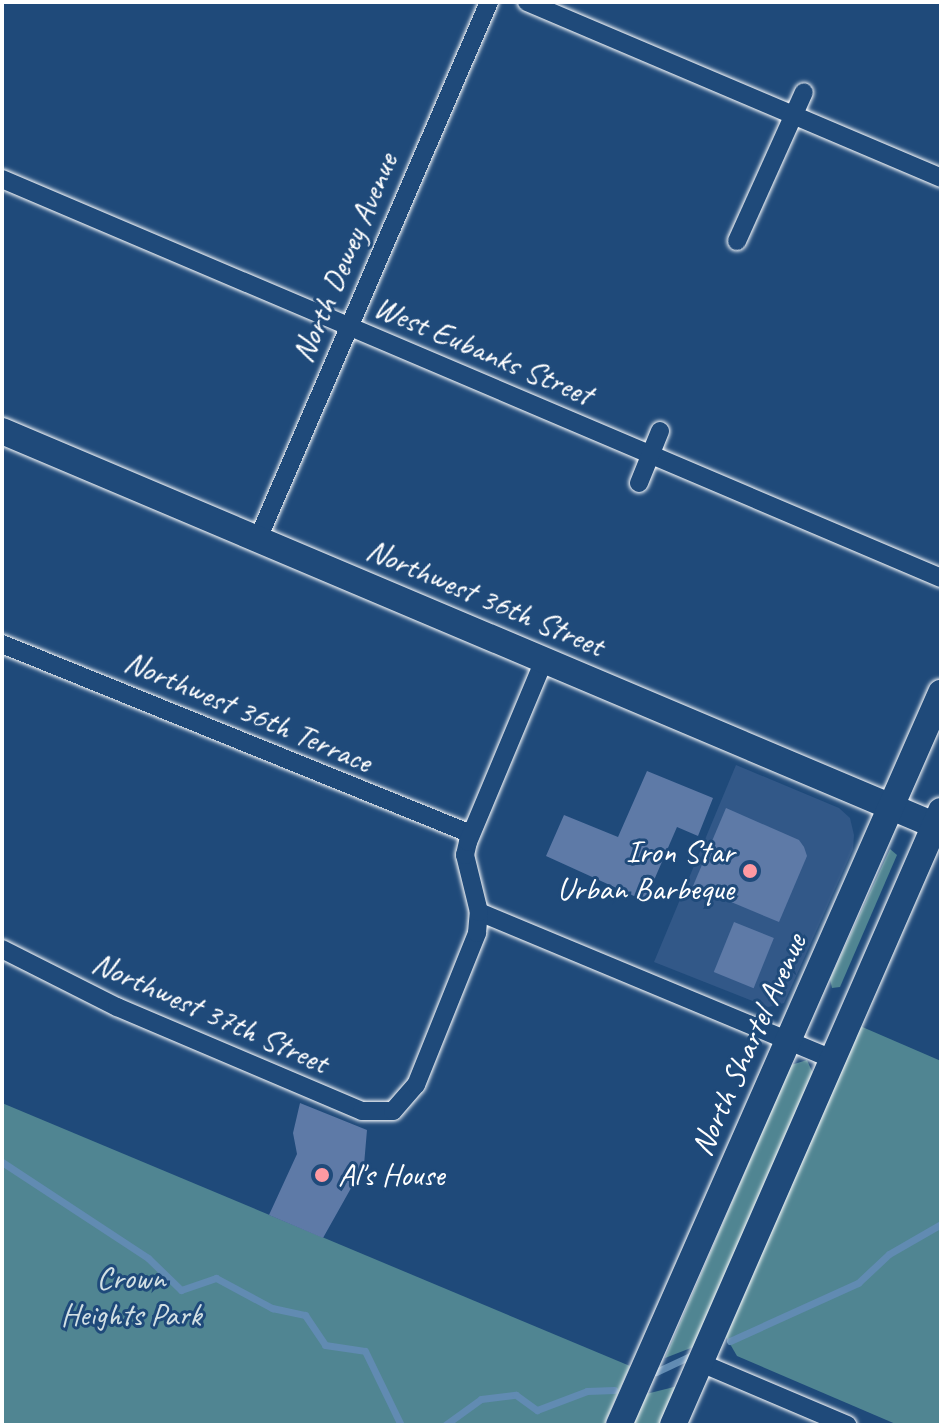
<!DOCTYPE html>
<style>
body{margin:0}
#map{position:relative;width:943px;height:1427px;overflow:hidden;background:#1f4a7a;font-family:Caveat,sans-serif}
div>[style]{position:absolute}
.built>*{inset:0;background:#325888}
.green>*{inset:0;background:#508592}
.stream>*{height:7px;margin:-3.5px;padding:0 3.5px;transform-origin:3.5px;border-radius:3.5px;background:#618bb2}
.building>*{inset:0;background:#5e7aa7;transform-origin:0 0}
.roads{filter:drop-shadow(0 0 2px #fff) drop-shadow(0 0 2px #fff)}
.street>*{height:18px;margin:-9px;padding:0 9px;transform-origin:9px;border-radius:9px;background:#1f4a7a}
.secondary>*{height:26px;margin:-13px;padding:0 13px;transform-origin:13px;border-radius:13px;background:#1f4a7a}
.dots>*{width:22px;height:22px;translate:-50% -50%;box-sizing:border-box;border:4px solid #1f4a7a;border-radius:50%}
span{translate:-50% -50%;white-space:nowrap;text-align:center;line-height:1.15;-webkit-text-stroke:6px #1f4a7a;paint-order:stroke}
.street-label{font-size:32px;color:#fff}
.poi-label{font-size:32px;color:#fff}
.right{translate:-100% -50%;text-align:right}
.left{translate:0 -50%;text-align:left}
.park-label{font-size:32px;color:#d3e0e4}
.frame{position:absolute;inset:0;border:4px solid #fff;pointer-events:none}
</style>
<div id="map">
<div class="built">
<i style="clip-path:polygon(736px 765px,839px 808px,850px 818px,854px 835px,853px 849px,784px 1003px,768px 1007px,654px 962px)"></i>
</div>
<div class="green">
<i style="clip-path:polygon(890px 849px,897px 855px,840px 987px,832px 988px,830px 979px)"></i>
<i style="clip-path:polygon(860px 1026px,941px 1061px,941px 1425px,898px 1425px,737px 1356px,726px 1337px)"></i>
<i style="clip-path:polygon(807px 1060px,814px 1076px,696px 1346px,665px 1358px,791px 1065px)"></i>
<i style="clip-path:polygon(2px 1103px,630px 1366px,604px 1425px,2px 1425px)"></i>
<i style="clip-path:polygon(678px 1386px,661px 1425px,633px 1425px,646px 1394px)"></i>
</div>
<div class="stream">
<i style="left:2px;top:1162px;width:175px;rotate:33.3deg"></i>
<i style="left:148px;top:1258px;width:46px;rotate:44.1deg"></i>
<i style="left:181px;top:1290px;width:37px;rotate:-19deg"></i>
<i style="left:216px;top:1278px;width:64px;rotate:28.2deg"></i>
<i style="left:272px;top:1308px;width:34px;rotate:12deg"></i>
<i style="left:305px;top:1315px;width:36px;rotate:56deg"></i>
<i style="left:325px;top:1345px;width:40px;rotate:8.5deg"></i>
<i style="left:365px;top:1351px;width:82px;rotate:64.1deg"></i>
<i style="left:730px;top:1341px;width:141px;rotate:-24.4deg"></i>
<i style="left:858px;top:1283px;width:42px;rotate:-43.1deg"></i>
<i style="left:889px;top:1254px;width:60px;rotate:-30deg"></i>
<i style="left:656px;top:1372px;width:38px;rotate:-25deg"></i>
<i style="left:445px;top:1425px;width:44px;rotate:-35.8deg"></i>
<i style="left:481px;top:1399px;width:35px;rotate:-7deg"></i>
<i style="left:516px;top:1395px;width:26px;rotate:36deg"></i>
<i style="left:537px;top:1410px;width:53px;rotate:-20.8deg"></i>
<i style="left:587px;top:1391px;width:27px;rotate:-2deg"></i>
</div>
<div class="building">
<i style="clip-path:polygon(647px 771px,713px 798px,698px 836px,677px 827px,645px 901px,546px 856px,564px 815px,618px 837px)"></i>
<i style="clip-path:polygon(726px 808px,799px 840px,804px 847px,807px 856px,779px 922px,693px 886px)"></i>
<i style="left:734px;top:922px;width:43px;height:54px;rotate:22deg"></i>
<i style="clip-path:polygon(300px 1103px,367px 1130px,364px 1165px,323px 1238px,269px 1215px,297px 1154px,293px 1133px)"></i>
</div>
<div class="roads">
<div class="street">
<i style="left:527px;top:2px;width:450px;rotate:23deg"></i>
<i style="left:2px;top:179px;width:1020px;rotate:23.02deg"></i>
<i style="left:737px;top:241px;width:163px;rotate:-65.8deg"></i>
<i style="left:639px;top:483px;width:56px;rotate:-68deg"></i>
<i style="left:258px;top:539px;width:585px;rotate:-66.72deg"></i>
<i style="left:2px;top:644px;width:506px;rotate:22.05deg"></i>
<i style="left:479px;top:912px;width:383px;rotate:22.6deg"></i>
<i style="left:2px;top:949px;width:129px;rotate:26.8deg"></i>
<i style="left:117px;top:1007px;width:266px;rotate:23deg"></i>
<i style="left:362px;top:1111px;width:31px"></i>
<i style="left:393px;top:1111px;width:35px;rotate:-49deg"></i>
<i style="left:416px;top:1085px;width:164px;rotate:-68.1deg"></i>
<i style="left:477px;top:933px;width:21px;rotate:-85deg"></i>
<i style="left:479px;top:912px;width:59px;rotate:-103.8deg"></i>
<i style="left:465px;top:855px;width:13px;rotate:-77deg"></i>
<i style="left:468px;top:842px;width:197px;rotate:-67.3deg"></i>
<i style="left:701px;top:1363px;width:159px;rotate:23deg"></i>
</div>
<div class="secondary">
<i style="left:2px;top:431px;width:1019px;rotate:22.92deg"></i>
<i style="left:619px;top:1425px;width:800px;rotate:-66.26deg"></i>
<i style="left:673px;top:1425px;width:670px;rotate:-66.42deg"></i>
</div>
</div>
<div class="dots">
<i style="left:750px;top:871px;background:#ff9aa2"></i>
<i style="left:322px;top:1175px;background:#ff9aa2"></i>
</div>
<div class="street-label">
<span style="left:345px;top:258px;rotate:-67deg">North Dewey Avenue</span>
<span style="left:483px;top:351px;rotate:23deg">West Eubanks Street</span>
<span style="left:485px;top:598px;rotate:23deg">Northwest 36th Street</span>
<span style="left:248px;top:712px;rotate:23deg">Northwest 36th Terrace</span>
<span style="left:210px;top:1013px;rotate:24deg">Northwest 37th Street</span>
<span style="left:749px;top:1045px;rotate:-66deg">North Shartel Avenue</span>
</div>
<div class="poi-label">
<span class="right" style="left:734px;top:871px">Iron Star<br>Urban Barbeque</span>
<span class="left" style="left:338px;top:1175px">Al's House</span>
</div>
<div class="park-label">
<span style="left:131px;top:1297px">Crown<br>Heights Park</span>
</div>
<div class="frame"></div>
</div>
